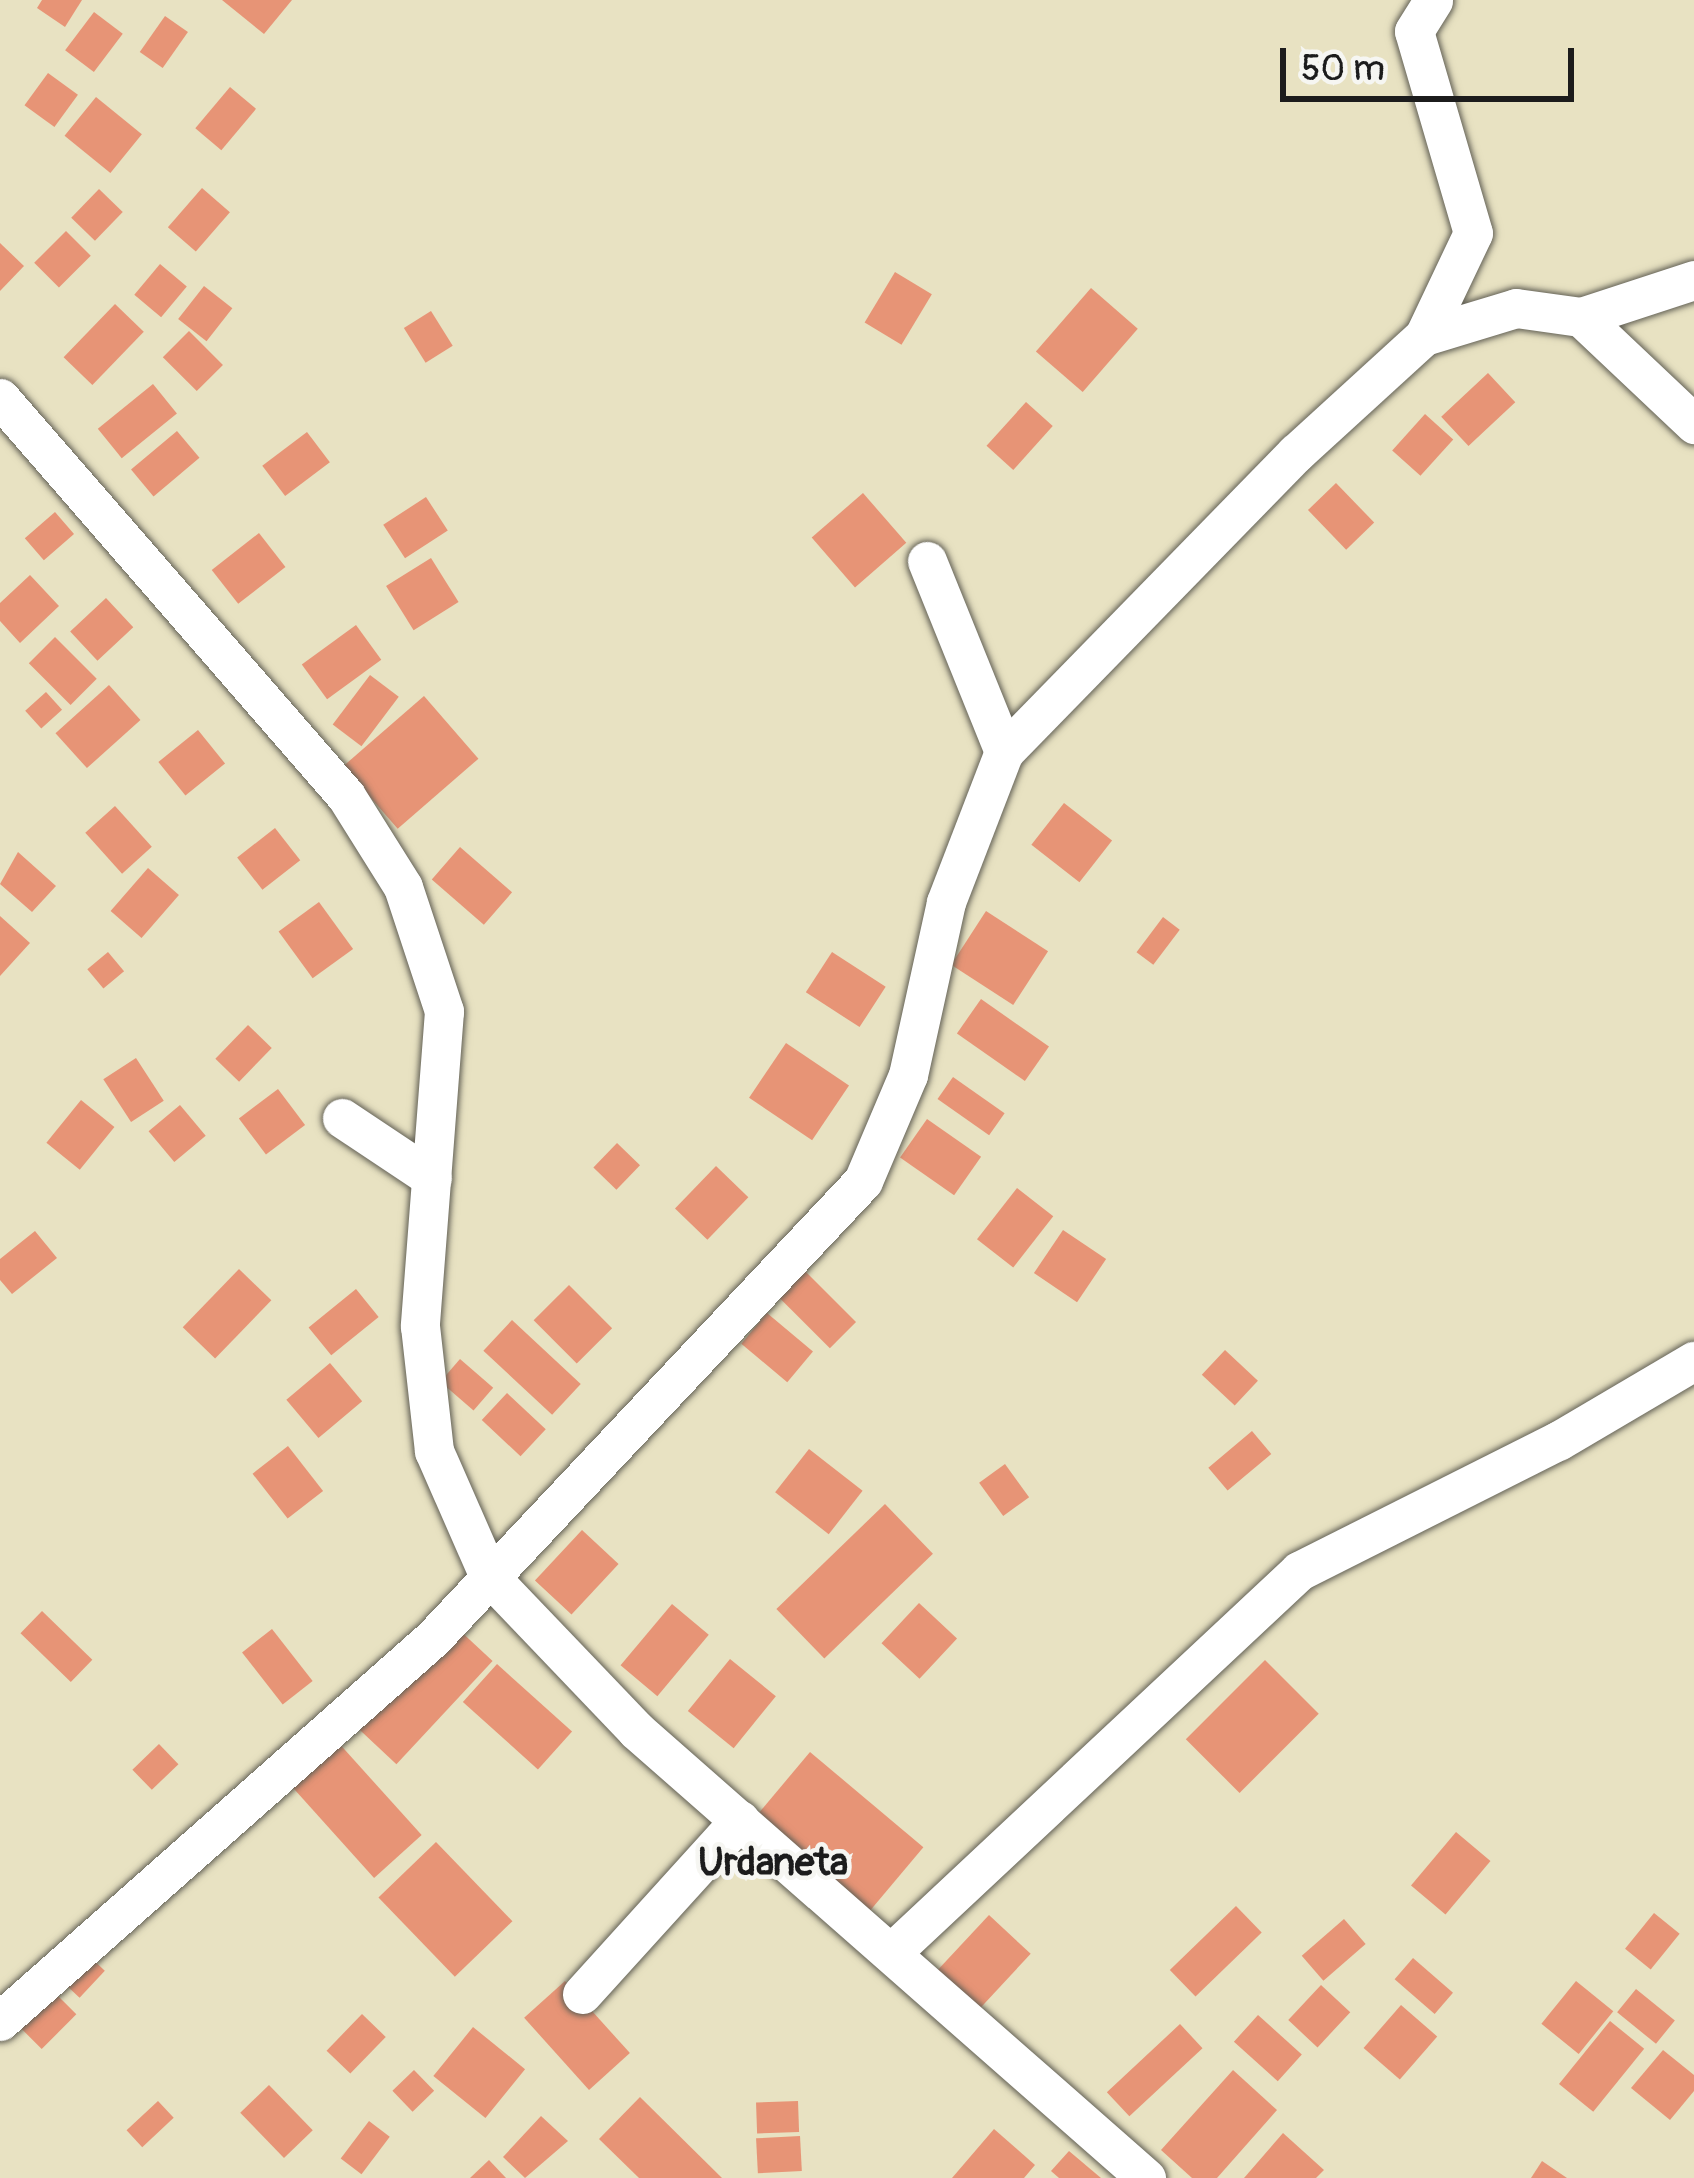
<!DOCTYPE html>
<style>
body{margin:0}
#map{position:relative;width:1694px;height:2178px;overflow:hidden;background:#e8e2c2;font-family:Pangolin,sans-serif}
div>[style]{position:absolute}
.building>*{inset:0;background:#e79476;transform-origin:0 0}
.roads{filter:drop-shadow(0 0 3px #636156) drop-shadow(0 0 3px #636156)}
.minor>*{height:39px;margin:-19.5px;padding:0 19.5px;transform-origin:19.5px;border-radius:19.5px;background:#fff}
span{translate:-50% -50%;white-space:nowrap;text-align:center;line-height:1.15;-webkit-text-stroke:9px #f6f6f2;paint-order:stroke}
.quarter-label{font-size:39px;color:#1c1c1c;font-weight:700}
.scale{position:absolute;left:1280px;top:48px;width:294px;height:54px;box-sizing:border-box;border:6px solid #1c1c1c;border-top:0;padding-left:15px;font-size:36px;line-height:42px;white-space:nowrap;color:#1c1c1c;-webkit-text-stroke:9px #f6f6f2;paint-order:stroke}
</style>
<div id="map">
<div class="building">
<i style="clip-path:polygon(42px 0,82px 0,65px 27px,37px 8px)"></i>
<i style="clip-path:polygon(222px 0,292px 0,264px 34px)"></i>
<i style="left:94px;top:12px;width:36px;height:48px;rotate:37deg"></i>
<i style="left:165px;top:16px;width:28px;height:44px;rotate:35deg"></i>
<i style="left:48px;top:73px;width:37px;height:40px;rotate:36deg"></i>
<i style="left:230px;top:87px;width:34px;height:54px;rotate:40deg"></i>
<i style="left:96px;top:97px;width:59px;height:50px;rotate:39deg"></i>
<i style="left:202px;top:188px;width:37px;height:52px;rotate:41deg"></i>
<i style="left:99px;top:189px;width:33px;height:40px;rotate:44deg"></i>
<i style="left:66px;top:231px;width:35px;height:45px;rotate:45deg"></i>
<i style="clip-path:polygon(0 243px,24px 266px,0 291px)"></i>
<i style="left:160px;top:264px;width:35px;height:40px;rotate:40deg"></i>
<i style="left:895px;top:272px;width:43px;height:59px;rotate:31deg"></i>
<i style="left:204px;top:286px;width:36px;height:42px;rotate:38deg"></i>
<i style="left:1091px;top:288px;width:62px;height:84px;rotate:41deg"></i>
<i style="left:115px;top:304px;width:40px;height:74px;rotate:44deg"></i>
<i style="left:431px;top:311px;width:41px;height:32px;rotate:58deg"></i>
<i style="left:189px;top:331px;width:48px;height:37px;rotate:45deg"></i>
<i style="left:1488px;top:373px;width:40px;height:64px;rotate:47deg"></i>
<i style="left:153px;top:384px;width:38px;height:71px;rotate:51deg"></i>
<i style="left:1026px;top:402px;width:36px;height:59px;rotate:42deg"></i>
<i style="left:1425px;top:414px;width:38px;height:49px;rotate:42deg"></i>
<i style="left:177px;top:431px;width:35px;height:60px;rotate:50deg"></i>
<i style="left:307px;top:432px;width:38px;height:56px;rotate:53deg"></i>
<i style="left:1336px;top:483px;width:55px;height:39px;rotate:46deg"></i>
<i style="left:863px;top:493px;width:66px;height:68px;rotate:49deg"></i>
<i style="left:426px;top:497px;width:40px;height:51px;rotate:57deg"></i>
<i style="left:55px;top:512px;width:29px;height:40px;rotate:49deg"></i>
<i style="left:259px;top:533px;width:43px;height:60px;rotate:52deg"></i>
<i style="left:431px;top:558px;width:52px;height:53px;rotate:58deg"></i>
<i style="clip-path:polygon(30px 575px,59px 606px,20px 643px,0 621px,0 603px)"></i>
<i style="left:106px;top:598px;width:40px;height:49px;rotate:47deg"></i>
<i style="left:356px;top:625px;width:43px;height:67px;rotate:54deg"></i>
<i style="left:55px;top:637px;width:59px;height:37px;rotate:45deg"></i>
<i style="left:370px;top:675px;width:36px;height:62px;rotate:37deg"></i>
<i style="left:109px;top:685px;width:47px;height:72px;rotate:48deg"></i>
<i style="left:46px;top:692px;width:24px;height:28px;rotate:48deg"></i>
<i style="left:424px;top:696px;width:83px;height:107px;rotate:49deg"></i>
<i style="left:198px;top:730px;width:43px;height:51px;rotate:51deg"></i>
<i style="left:1064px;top:803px;width:61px;height:53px;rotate:38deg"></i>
<i style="left:115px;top:806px;width:55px;height:40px;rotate:48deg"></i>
<i style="left:275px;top:828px;width:41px;height:48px;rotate:52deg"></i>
<i style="left:460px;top:847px;width:69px;height:43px;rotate:41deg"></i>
<i style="clip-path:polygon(18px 852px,56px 886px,32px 912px,0 884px)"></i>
<i style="left:148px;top:868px;width:41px;height:57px;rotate:41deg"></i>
<i style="left:319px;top:902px;width:58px;height:50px;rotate:54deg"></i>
<i style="left:986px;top:911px;width:74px;height:64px;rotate:33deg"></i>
<i style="clip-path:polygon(0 916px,30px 943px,0 976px)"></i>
<i style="left:1163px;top:917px;width:21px;height:44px;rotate:37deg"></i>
<i style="left:108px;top:952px;width:25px;height:27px;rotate:50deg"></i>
<i style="left:832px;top:952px;width:64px;height:48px;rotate:33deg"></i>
<i style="left:981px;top:999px;width:83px;height:42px;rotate:35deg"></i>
<i style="left:248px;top:1025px;width:33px;height:47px;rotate:44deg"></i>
<i style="left:786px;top:1043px;width:76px;height:66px;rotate:34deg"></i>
<i style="left:136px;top:1058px;width:51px;height:39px;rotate:57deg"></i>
<i style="left:953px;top:1077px;width:63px;height:27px;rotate:35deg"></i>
<i style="left:278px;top:1089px;width:45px;height:49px;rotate:53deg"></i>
<i style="left:81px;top:1100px;width:43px;height:55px;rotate:39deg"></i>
<i style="left:180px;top:1105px;width:40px;height:41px;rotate:50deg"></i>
<i style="left:927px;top:1119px;width:66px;height:47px;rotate:35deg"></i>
<i style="left:617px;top:1143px;width:32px;height:34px;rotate:44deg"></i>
<i style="left:716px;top:1166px;width:45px;height:59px;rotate:44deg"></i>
<i style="left:1017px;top:1188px;width:46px;height:65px;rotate:38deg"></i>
<i style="left:1063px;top:1230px;width:52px;height:52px;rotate:34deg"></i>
<i style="clip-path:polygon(35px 1231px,57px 1258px,12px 1294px,0 1280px,0 1259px)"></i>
<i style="left:239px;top:1269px;width:45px;height:81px;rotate:44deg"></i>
<i style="left:803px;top:1269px;width:75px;height:37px;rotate:45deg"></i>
<i style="left:569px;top:1285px;width:61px;height:50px;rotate:45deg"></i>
<i style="left:356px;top:1289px;width:36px;height:61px;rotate:51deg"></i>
<i style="left:767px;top:1313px;width:60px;height:40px;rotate:40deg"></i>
<i style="left:512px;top:1320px;width:94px;height:42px;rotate:43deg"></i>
<i style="left:1225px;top:1350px;width:45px;height:34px;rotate:43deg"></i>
<i style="left:460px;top:1359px;width:44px;height:30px;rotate:41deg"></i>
<i style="left:330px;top:1363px;width:50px;height:57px;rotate:50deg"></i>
<i style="left:507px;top:1393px;width:53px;height:37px;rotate:43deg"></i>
<i style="left:1252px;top:1431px;width:30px;height:57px;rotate:50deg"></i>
<i style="left:288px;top:1446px;width:57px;height:45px;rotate:52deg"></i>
<i style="left:809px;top:1449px;width:68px;height:55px;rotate:38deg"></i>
<i style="left:1005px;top:1464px;width:41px;height:32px;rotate:54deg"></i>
<i style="left:885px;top:1504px;width:69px;height:151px;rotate:46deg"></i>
<i style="left:582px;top:1530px;width:50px;height:69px;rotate:43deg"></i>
<i style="left:919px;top:1603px;width:52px;height:55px;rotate:43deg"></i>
<i style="left:672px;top:1604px;width:48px;height:80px;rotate:40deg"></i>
<i style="left:42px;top:1611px;width:70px;height:31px;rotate:44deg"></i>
<i style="left:456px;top:1627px;width:50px;height:141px;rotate:43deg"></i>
<i style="left:272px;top:1629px;width:66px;height:38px;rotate:52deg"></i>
<i style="left:730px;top:1659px;width:59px;height:67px;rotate:39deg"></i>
<i style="left:1265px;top:1660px;width:76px;height:112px;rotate:45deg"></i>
<i style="left:497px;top:1664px;width:101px;height:51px;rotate:42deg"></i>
<i style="left:336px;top:1740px;width:128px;height:64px;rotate:48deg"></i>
<i style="left:159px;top:1744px;width:28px;height:37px;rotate:46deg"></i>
<i style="left:810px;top:1752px;width:148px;height:87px;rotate:40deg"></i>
<i style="left:1456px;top:1832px;width:45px;height:70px;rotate:40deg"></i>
<i style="left:436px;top:1842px;width:110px;height:80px;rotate:46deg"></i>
<i style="left:1236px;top:1906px;width:37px;height:92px;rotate:46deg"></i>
<i style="left:1654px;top:1913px;width:33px;height:46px;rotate:39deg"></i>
<i style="left:989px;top:1915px;width:57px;height:80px;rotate:43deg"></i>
<i style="left:1344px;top:1919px;width:33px;height:56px;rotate:49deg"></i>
<i style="left:88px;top:1955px;width:23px;height:37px;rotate:43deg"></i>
<i style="left:1413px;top:1958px;width:53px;height:28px;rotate:41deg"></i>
<i style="left:565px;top:1981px;width:97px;height:55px;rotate:48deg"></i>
<i style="left:1576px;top:1981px;width:48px;height:55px;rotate:39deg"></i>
<i style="left:1321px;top:1985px;width:40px;height:48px;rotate:43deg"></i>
<i style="left:1636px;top:1989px;width:50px;height:30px;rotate:39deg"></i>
<i style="left:53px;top:1991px;width:33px;height:49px;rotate:45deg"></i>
<i style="left:1401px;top:2005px;width:48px;height:57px;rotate:41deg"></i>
<i style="left:362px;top:2014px;width:33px;height:51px;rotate:44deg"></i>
<i style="left:1258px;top:2015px;width:59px;height:36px;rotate:42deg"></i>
<i style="left:1610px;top:2021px;width:44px;height:81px;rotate:39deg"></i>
<i style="left:1180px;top:2024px;width:33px;height:100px;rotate:47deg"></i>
<i style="left:473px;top:2027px;width:67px;height:63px;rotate:39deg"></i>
<i style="clip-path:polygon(1663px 2050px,1694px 2075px,1694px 2091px,1670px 2120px,1631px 2088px)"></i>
<i style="left:414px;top:2070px;width:29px;height:30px;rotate:46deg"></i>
<i style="clip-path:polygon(1233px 2070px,1277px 2110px,1217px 2178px,1192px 2178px,1161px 2150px)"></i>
<i style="left:269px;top:2085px;width:63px;height:40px;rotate:46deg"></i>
<i style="clip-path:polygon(640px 2097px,722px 2178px,639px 2178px,599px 2139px)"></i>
<i style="left:158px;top:2101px;width:23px;height:43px;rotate:47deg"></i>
<i style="left:798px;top:2101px;width:31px;height:42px;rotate:88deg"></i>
<i style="clip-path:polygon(541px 2116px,568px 2141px,525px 2178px,503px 2157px)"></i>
<i style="left:369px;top:2121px;width:26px;height:47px;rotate:37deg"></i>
<i style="clip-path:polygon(994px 2129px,1035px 2165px,1024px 2178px,952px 2178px)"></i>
<i style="clip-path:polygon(1283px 2133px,1324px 2170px,1316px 2178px,1244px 2178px)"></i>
<i style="left:800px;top:2136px;width:35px;height:44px;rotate:87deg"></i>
<i style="clip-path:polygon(1069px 2151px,1101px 2178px,1059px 2178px,1051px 2171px)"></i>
<i style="clip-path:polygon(489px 2160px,506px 2178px,470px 2178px)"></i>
<i style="clip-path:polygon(1542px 2161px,1567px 2178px,1531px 2178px)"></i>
</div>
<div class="roads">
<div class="minor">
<i style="left:1581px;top:317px;width:119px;rotate:-18.1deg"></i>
<i style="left:1424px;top:336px;width:96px;rotate:-16.9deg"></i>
<i style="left:1516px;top:308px;width:66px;rotate:7.9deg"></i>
<i style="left:1581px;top:317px;width:156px;rotate:43.4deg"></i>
<i style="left:0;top:398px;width:527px;rotate:49deg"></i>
<i style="left:346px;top:796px;width:107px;rotate:57.9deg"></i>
<i style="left:403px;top:887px;width:131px;rotate:71.7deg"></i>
<i style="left:444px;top:1011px;width:316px;rotate:94.4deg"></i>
<i style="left:420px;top:1326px;width:126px;rotate:83.6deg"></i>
<i style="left:434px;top:1451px;width:137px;rotate:66.3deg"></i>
<i style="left:489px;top:1576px;width:213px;rotate:46.3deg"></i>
<i style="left:636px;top:1730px;width:679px;rotate:41.3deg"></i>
<i style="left:927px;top:561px;width:206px;rotate:68deg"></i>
<i style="left:342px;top:1118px;width:108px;rotate:33.7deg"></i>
<i style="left:892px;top:1952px;width:558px;rotate:-43.11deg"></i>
<i style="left:1299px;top:1571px;width:290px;rotate:-26.7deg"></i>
<i style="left:1558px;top:1441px;width:158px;rotate:-30.5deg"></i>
<i style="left:582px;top:1994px;width:235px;rotate:-47.8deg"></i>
<i style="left:0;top:2021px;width:578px;rotate:-41.49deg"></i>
<i style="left:433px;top:1638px;width:627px;rotate:-46.74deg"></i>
<i style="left:863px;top:1181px;width:115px;rotate:-67deg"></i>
<i style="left:908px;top:1075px;width:177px;rotate:-77.6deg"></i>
<i style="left:946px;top:902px;width:161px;rotate:-68.9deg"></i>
<i style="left:1004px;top:752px;width:418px;rotate:-45.7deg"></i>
<i style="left:1296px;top:453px;width:173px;rotate:-42.4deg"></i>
<i style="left:1424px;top:336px;width:114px;rotate:-64.6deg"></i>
<i style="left:1473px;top:233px;width:210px;rotate:-106.3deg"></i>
<i style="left:1414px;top:31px;width:36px;rotate:-58deg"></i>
</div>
</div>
<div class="quarter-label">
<span style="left:773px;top:1863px">Urdaneta</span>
</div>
<div class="scale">50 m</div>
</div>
